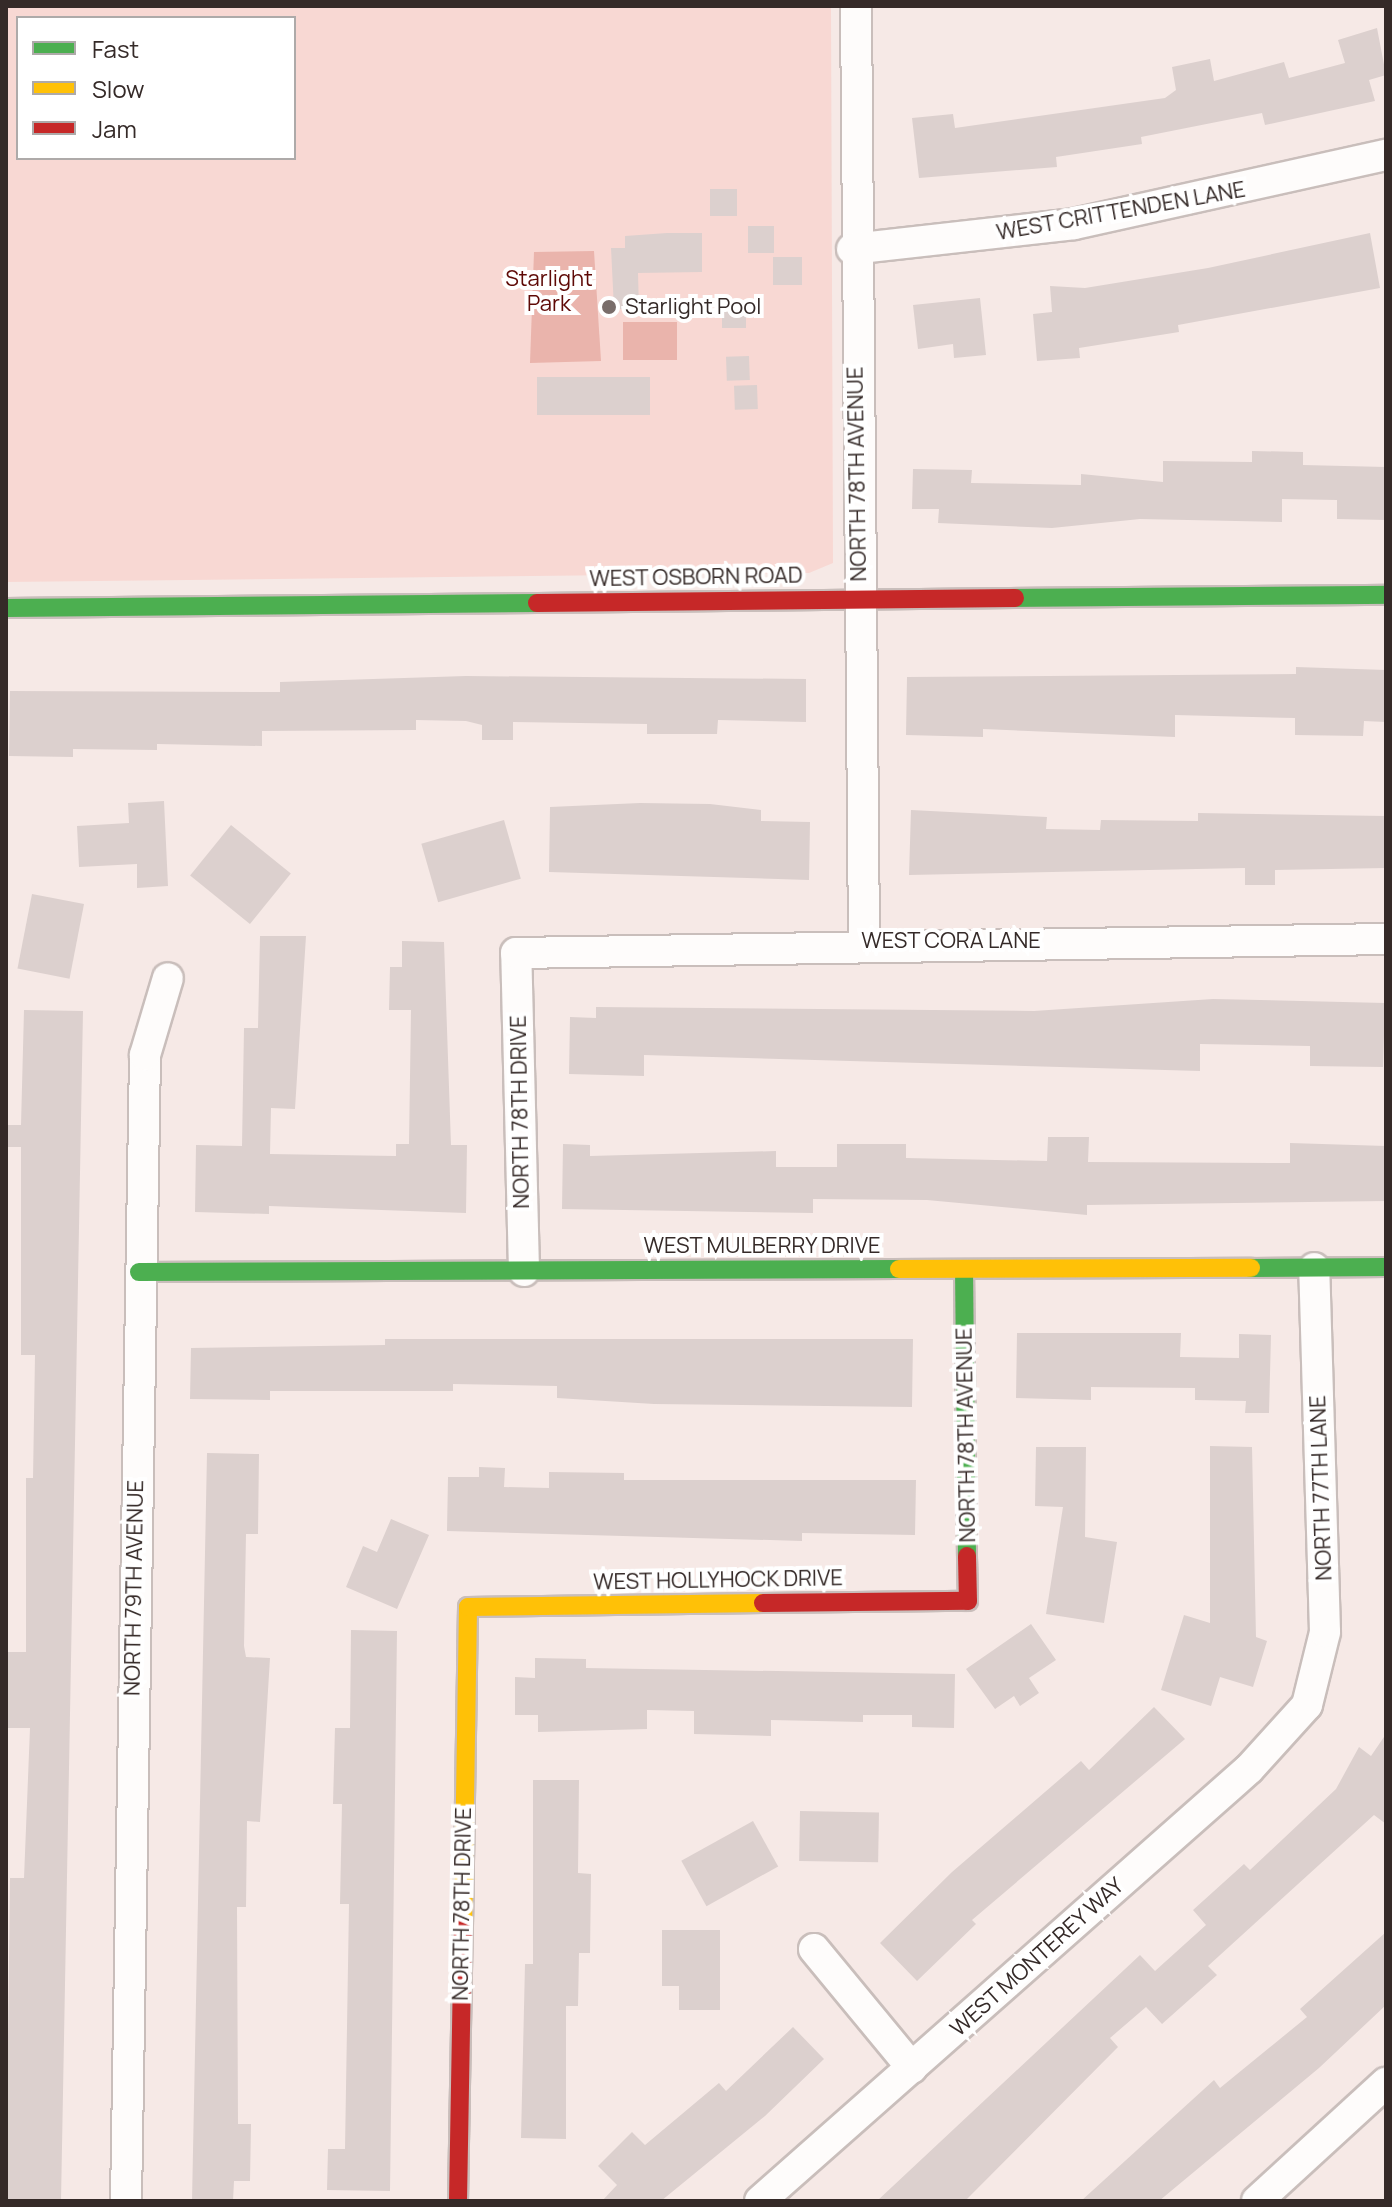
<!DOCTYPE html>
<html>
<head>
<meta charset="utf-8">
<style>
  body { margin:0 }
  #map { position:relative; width:1392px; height:2207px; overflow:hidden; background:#f6e9e6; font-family:Manrope,sans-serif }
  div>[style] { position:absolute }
  .green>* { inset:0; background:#f8d8d3 }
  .water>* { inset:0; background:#eab4ac; transform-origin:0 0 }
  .building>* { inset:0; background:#dcd0ce; transform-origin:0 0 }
  .roads { filter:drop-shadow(2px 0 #c9bebb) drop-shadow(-2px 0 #c9bebb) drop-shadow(0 2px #c9bebb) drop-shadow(0 -2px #c9bebb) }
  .street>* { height:30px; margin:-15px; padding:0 15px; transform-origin:15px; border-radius:15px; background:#fefcfb }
  .fast>* { height:18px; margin:-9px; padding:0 9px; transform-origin:9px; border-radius:9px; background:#4caf50 }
  .slow>* { height:18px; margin:-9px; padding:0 9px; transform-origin:9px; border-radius:9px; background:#ffc107 }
  .jam>* { height:18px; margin:-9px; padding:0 9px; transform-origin:9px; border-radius:9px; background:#c62828 }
  .dots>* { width:22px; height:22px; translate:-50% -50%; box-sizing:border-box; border:4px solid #fff; border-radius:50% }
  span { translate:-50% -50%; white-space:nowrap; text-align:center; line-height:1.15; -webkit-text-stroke:8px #fff; paint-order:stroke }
  .street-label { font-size:22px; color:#352a28 }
  .park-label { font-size:22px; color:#5e0906 }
  .poi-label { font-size:22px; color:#352a28 }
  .left { translate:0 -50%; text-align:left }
  .frame { position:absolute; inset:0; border:8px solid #352a28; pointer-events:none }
  .legend { position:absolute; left:16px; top:16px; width:280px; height:144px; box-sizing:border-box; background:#fff; border:2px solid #aeaaa9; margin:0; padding:10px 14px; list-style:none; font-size:24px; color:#352a28 }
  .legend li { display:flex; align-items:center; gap:16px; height:40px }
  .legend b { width:40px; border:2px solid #aeaaa9 }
</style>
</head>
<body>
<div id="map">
  <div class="green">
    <i style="clip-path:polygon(evenodd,6px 6px,831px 6px,833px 563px,809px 573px,6px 582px,6px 6px,18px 18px,294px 18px,294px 158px,18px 158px,18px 18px)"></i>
  </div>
  <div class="water">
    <i style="clip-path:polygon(594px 251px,601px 361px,530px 363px,534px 252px)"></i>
    <i style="left:677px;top:322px;width:38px;height:54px;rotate:90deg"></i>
  </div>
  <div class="building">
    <i style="clip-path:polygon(1377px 28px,1386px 75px,1369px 80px,1375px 101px,1265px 125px,1262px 113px,1141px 137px,1142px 144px,1056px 157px,1057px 167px,919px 178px,912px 118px,953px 114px,955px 128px,1165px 98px,1176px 90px,1172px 67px,1210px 59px,1214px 81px,1284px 62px,1289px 78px,1345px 63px,1338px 40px)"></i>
    <i style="left:710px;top:189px;width:27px;height:27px"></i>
    <i style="left:748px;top:226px;width:26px;height:27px"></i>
    <i style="clip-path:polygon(667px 233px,702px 233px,702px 272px,638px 273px,639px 309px,614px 309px,611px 248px,625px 248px,625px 236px)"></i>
    <i style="clip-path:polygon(1370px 233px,1380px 288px,1178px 325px,1179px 332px,1079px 348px,1080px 358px,1037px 361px,1033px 314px,1052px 312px,1050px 286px,1085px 288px,1208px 268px)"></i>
    <i style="left:773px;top:257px;width:29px;height:28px"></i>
    <i style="clip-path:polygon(980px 298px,986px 355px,954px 358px,953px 344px,918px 349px,913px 305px)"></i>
    <i style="left:746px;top:304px;width:24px;height:24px;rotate:90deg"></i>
    <i style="left:749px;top:356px;width:24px;height:23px;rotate:88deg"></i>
    <i style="left:650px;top:377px;width:38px;height:113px;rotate:90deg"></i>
    <i style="left:757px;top:385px;width:24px;height:23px;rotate:88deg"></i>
    <i style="clip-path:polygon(1252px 451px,1303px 452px,1303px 465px,1386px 467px,1386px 520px,1337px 519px,1337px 500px,1282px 499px,1282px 522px,1140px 519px,1052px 528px,938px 523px,939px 509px,912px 509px,913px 469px,972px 470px,971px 483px,1081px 485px,1081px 474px,1163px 482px,1163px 461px,1252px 462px)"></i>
    <i style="clip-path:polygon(1296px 667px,1386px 670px,1386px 722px,1364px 721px,1363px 736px,1295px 735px,1295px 718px,1175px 715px,1175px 737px,983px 729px,983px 737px,906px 735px,907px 677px,1296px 674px)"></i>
    <i style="clip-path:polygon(466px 676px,806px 679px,806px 722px,718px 720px,717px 734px,647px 734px,647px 724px,513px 722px,513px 740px,482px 740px,482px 725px,466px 721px,416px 720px,416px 730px,262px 731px,262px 746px,157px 744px,157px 750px,73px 749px,73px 757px,9px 756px,10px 691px,280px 692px,280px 682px)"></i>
    <i style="clip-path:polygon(164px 801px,168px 886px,137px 888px,137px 864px,79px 867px,77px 826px,129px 823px,128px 803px)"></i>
    <i style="clip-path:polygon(640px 803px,710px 804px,761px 810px,761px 821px,810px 822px,809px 880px,549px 872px,550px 807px)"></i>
    <i style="clip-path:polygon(911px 810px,1047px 817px,1046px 829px,1100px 830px,1101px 820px,1198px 821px,1198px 813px,1386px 816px,1386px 868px,1275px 870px,1275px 885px,1245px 885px,1245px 868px,909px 875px)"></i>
    <i style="left:504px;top:820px;width:61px;height:86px;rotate:74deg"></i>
    <i style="left:231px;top:825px;width:77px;height:65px;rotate:39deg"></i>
    <i style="left:32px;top:894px;width:53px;height:76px;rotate:11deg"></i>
    <i style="clip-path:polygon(260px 936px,306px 936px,295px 1109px,271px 1108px,270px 1154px,396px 1156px,396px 1144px,409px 1144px,411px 1010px,389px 1010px,390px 967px,402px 967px,402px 941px,444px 942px,451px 1145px,467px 1145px,466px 1213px,269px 1206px,269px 1214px,195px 1212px,196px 1145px,242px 1146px,244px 1028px,258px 1028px)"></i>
    <i style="clip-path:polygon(1213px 999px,1385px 1003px,1383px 1067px,1310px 1066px,1310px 1046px,1200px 1044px,1200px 1071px,644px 1055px,644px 1076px,569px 1074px,570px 1017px,596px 1018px,596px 1007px,1034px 1011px)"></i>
    <i style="clip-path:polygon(24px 1010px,83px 1011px,61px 2201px,6px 2201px,10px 1878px,24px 1878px,30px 1728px,6px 1728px,6px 1652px,26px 1652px,26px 1478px,33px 1478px,35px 1355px,21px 1355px,21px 1147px,6px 1147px,6px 1125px,21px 1125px)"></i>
    <i style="clip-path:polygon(1048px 1137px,1089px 1137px,1088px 1162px,1290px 1163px,1290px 1143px,1386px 1146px,1386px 1201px,1087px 1205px,1087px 1215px,927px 1200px,813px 1199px,813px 1213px,562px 1209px,563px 1144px,590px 1145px,590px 1156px,776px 1151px,776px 1167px,837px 1167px,837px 1144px,906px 1144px,906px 1158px,1047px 1161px)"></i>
    <i style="clip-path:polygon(1017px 1333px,1181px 1333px,1180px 1357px,1239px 1358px,1239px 1334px,1271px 1335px,1269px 1413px,1245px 1413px,1246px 1401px,1195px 1400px,1195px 1388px,1091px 1387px,1091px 1400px,1016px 1398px)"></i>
    <i style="clip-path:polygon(385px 1339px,913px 1339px,912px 1407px,654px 1404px,557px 1398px,557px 1386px,453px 1384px,453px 1391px,270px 1391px,270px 1400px,190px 1399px,191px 1348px,385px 1345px)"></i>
    <i style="clip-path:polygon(1210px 1446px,1252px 1447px,1256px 1637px,1267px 1641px,1253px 1687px,1220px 1677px,1211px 1706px,1161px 1690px,1184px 1615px,1210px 1623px)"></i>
    <i style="clip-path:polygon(1036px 1447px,1086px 1447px,1085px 1537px,1117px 1542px,1104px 1623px,1046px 1614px,1063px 1507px,1035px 1506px)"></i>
    <i style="clip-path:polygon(207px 1453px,259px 1454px,258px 1534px,246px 1534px,244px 1646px,246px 1657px,270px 1658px,260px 1822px,247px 1821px,246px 1907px,237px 1907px,238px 2124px,251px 2124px,250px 2181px,234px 2181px,233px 2201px,192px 2201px)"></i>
    <i style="clip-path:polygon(479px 1467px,505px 1468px,504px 1487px,549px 1488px,549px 1472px,624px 1473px,624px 1480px,916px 1480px,915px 1535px,802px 1533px,802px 1541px,447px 1531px,448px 1477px,479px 1477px)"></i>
    <i style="clip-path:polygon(391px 1519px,429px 1535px,397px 1609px,346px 1587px,363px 1546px,377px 1552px)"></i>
    <i style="clip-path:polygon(1031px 1624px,1056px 1660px,1029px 1678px,1039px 1693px,1020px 1706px,1014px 1696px,995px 1709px,966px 1669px)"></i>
    <i style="clip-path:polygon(351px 1630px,397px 1631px,390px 2191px,327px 2190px,328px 2149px,345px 2149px,349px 1904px,340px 1904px,342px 1804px,333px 1804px,335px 1728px,350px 1728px)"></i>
    <i style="clip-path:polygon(535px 1658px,586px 1659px,586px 1668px,955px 1674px,954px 1728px,912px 1727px,912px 1715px,863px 1715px,863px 1722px,771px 1720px,771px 1736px,694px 1734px,694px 1711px,647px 1710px,647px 1729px,538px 1732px,538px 1715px,515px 1715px,515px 1677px,535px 1678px)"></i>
    <i style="clip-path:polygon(1154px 1707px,1185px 1739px,972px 1920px,976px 1924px,917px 1981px,880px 1943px,952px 1872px,1081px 1761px,1089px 1770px)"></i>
    <i style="clip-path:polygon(1386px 1734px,1386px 1824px,1374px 1815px,1208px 1966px,1217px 1975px,1162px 2024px,1146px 2007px,1110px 2038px,1118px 2047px,965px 2201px,877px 2201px,1140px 1955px,1155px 1971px,1206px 1925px,1193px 1910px,1244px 1864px,1250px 1870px,1336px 1789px,1359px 1747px,1371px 1756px)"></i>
    <i style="clip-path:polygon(533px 1780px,579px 1780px,578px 1873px,591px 1874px,590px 1953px,579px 1953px,578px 2006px,566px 2006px,566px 2139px,521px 2138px,525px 1964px,533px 1964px)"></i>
    <i style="left:800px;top:1811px;width:79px;height:50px;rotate:1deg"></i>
    <i style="left:753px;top:1821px;width:52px;height:82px;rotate:61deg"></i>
    <i style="clip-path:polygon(662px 1930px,720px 1930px,720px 2010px,679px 2010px,679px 1986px,662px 1986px)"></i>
    <i style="clip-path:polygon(1386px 1932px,1386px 2005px,1319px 2068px,1159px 2201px,1081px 2201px,1214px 2080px,1220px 2088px,1307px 2017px,1300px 2009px)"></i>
    <i style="clip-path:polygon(793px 2027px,824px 2059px,765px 2116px,661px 2201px,602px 2201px,617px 2185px,598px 2166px,632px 2132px,645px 2145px,719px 2083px,726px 2091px)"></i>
  </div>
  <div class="roads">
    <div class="street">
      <i style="left:856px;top:6px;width:936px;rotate:89.51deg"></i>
      <i style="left:852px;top:249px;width:223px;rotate:-6.4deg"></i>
      <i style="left:1074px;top:224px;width:320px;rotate:-12.5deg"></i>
      <i style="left:524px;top:1271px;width:318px;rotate:-91.4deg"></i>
      <i style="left:516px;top:953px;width:870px;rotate:-0.92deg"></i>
      <i style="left:814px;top:1949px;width:154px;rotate:50.5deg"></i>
      <i style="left:126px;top:2201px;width:1146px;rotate:-89.05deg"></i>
      <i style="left:145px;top:1055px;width:80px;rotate:-73.4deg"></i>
      <i style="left:760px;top:2201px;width:652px;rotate:-41.46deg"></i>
      <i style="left:1249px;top:1769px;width:86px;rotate:-47.8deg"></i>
      <i style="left:1307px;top:1705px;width:75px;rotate:-76.1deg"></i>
      <i style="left:1325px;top:1632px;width:364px;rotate:-91.7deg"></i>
      <i style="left:1257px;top:2201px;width:175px;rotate:-42.5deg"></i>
    </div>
    <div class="fast">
      <i style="left:1015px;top:598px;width:371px;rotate:-0.5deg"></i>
      <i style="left:6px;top:608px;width:531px;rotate:-0.54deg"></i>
      <i style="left:1251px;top:1268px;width:135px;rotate:-0.4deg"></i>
      <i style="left:964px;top:1269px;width:287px;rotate:89.4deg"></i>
      <i style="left:139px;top:1272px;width:760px;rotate:-0.23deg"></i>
    </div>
    <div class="slow">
      <i style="left:899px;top:1269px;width:352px;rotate:-0.2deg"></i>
      <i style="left:463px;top:1926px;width:319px;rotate:-89.1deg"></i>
      <i style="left:468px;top:1607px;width:295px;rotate:-0.8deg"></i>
    </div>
    <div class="jam">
      <i style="left:537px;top:603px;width:478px;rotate:-0.6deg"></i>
      <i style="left:763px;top:1603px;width:205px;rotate:-0.6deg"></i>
      <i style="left:968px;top:1601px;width:45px;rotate:-91.3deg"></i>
      <i style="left:458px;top:2201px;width:275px;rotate:-89deg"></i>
    </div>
  </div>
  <div class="dots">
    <i style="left:609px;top:307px;background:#796d6a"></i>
  </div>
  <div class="street-label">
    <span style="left:1121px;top:211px;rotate:-10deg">WEST CRITTENDEN LANE</span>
    <span style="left:857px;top:474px;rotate:-91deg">NORTH 78TH AVENUE</span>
    <span style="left:696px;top:577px;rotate:-1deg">WEST OSBORN ROAD</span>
    <span style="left:951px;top:941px">WEST CORA LANE</span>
    <span style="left:520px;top:1112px;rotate:-91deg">NORTH 78TH DRIVE</span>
    <span style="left:762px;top:1246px">WEST MULBERRY DRIVE</span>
    <span style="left:966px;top:1435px;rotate:-91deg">NORTH 78TH AVENUE</span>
    <span style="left:1321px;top:1488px;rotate:-92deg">NORTH 77TH LANE</span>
    <span style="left:718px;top:1580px;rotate:-1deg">WEST HOLLYHOCK DRIVE</span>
    <span style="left:134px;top:1588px;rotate:-89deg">NORTH 79TH AVENUE</span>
    <span style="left:462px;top:1904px;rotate:-89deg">NORTH 78TH DRIVE</span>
    <span style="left:1037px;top:1957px;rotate:-42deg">WEST MONTEREY WAY</span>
  </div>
  <div class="park-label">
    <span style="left:549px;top:291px">Starlight<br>Park</span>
  </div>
  <div class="poi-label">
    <span class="left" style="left:625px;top:307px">Starlight Pool</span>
  </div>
  <div class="frame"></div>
  <ul class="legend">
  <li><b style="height:10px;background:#4caf50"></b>Fast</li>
  <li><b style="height:10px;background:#ffc107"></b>Slow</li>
  <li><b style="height:10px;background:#c62828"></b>Jam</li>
  </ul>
</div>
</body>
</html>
